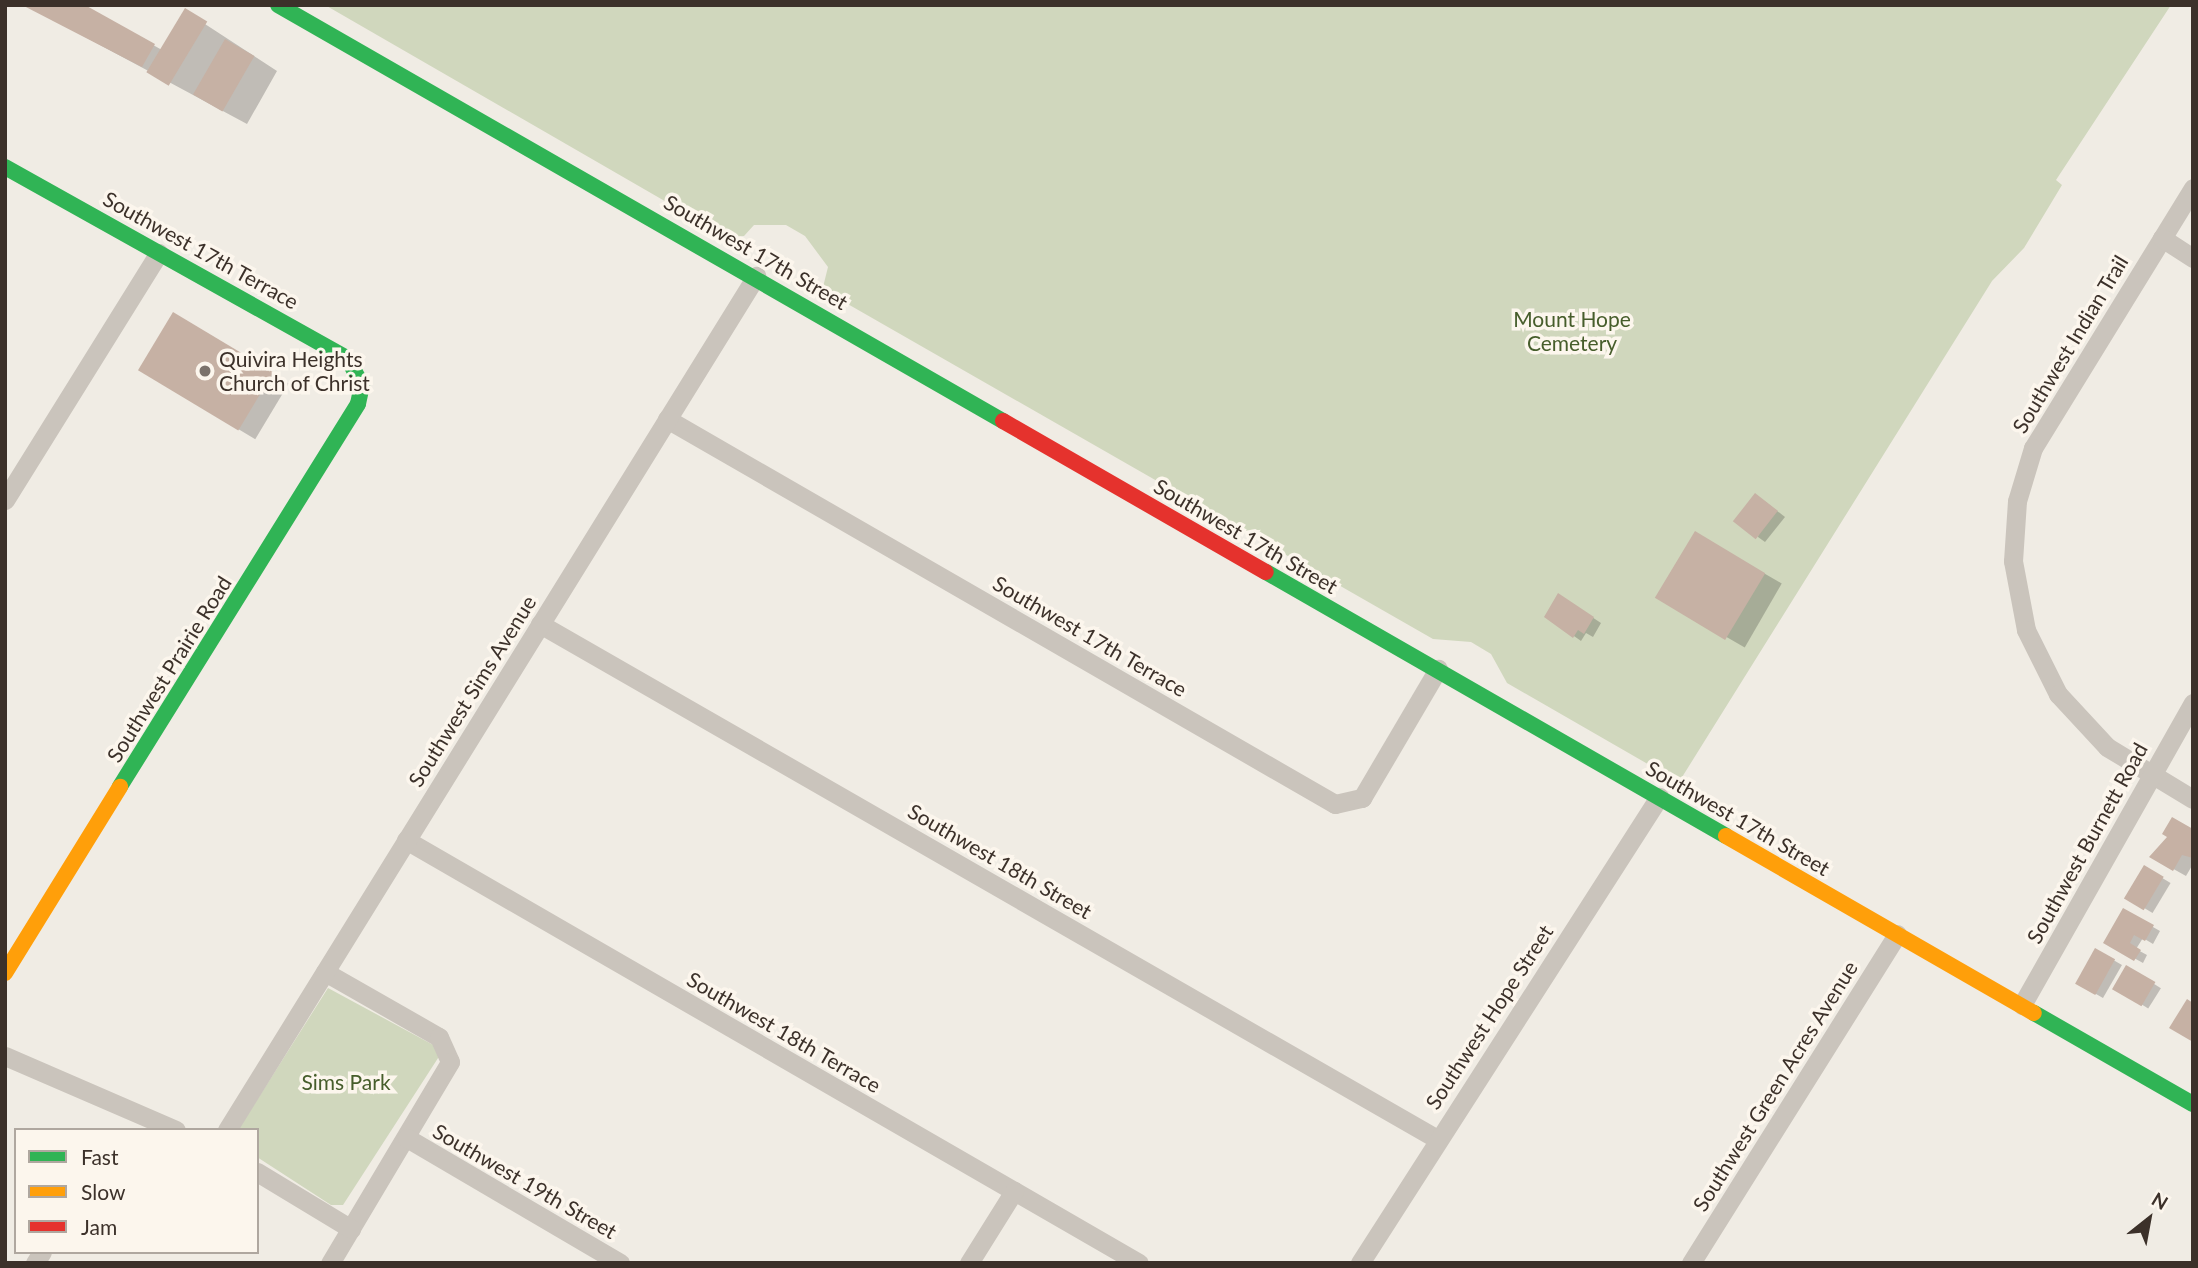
<!DOCTYPE html>
<html>
<head>
<meta charset="utf-8">
<style>
  body { margin:0 }
  #map { position:relative; width:2198px; height:1268px; overflow:hidden; background:#f0ece4; font-family:Lato,sans-serif }
  div>[style] { position:absolute }
  .green>* { inset:0; background:#d0d7bd }
  .shadow>* { inset:0; background:#0003; transform-origin:0 0 }
  .building>* { inset:0; background:#c6b1a4; transform-origin:0 0 }
  .street>* { height:19px; margin:-9.5px; padding:0 9.5px; transform-origin:9.5px; border-radius:9.5px; background:#cac4bc }
  .fast>* { height:16px; margin:-8px; padding:0 8px; transform-origin:8px; border-radius:8px; background:#30b455 }
  .slow>* { height:16px; margin:-8px; padding:0 8px; transform-origin:8px; border-radius:8px; background:#ff9f0a }
  .jam>* { height:16px; margin:-8px; padding:0 8px; transform-origin:8px; border-radius:8px; background:#e5322d }
  .dots>* { width:19px; height:19px; translate:-50% -50%; box-sizing:border-box; border:4px solid #fcf6ed; border-radius:50% }
  span { translate:-50% -50%; white-space:nowrap; text-align:center; line-height:1.15; -webkit-text-stroke:7px #fcf6ed; paint-order:stroke }
  .street-label { font-size:21px; color:#3c312a }
  .park-label { font-size:21px; color:#465d2b }
  .poi-label { font-size:21px; color:#3c312a }
  .left { translate:0 -50%; text-align:left }
  .frame { position:absolute; inset:0; border:7px solid #3c312a; pointer-events:none }
  .legend { position:absolute; left:14px; top:1128px; width:245px; height:126px; box-sizing:border-box; background:#fcf6ed; border:2px solid #afa79f; margin:0; padding:9px 12px; list-style:none; font-size:21px; color:#3c312a }
  .legend li { display:flex; align-items:center; gap:14px; height:35px }
  .legend b { width:35px; border:2px solid #afa79f }
  .north { position:absolute; left:2114px; top:1184px; width:70px; height:70px; -webkit-text-stroke:5px #fcf6ed; paint-order:stroke; rotate:31deg; font-size:19px; font-weight:700; line-height:28px; text-align:center; color:#3c312a }
  .north::after { content:''; display:block; margin:auto; width:24px; height:32px; background:#3c312a; clip-path:polygon(50% 0,100% 100%,50% 72%,0 100%) }
</style>
</head>
<body>
<div id="map">
  <div class="green">
    <i style="clip-path:polygon(325px 5px,2171px 5px,2056px 180px,2062px 185px,2024px 248px,1992px 281px,1679px 782px,1507px 683px,1491px 654px,1471px 642px,1433px 639px,832px 295px,823px 287px,828px 267px,805px 236px,786px 225px,754px 225px,744px 236px,727px 237px)"></i>
    <i style="clip-path:polygon(328px 988px,437px 1047px,440px 1055px,343px 1205px,331px 1205px,257px 1157px,257px 1130px,238px 1130px)"></i>
  </div>
  <div class="shadow">
    <i style="clip-path:polygon(82px 5px,162px 50px,185px 11px,277px 71px,247px 124px,35px 10px)"></i>
    <i style="left:173px;top:314px;width:135px;height:65px;rotate:31deg"></i>
    <i style="clip-path:polygon(1763px 500px,1785px 517px,1765px 542px,1758px 537px)"></i>
    <i style="left:1696px;top:534px;width:99px;height:74px;rotate:30deg"></i>
    <i style="clip-path:polygon(1566px 600px,1601px 623px,1593px 637px,1586px 633px,1581px 641px,1546px 616px)"></i>
    <i style="clip-path:polygon(2193px 831px,2193px 864px,2186px 876px,2152px 857px)"></i>
    <i style="left:2144px;top:867px;width:31px;height:35px;rotate:31deg"></i>
    <i style="clip-path:polygon(2123px 910px,2160px 931px,2153px 944px,2143px 938px,2136px 949px,2147px 955px,2143px 963px,2105px 942px)"></i>
    <i style="left:2096px;top:950px;width:30px;height:38px;rotate:30deg"></i>
    <i style="left:2127px;top:967px;width:40px;height:24px;rotate:32deg"></i>
  </div>
  <div class="building">
    <i style="clip-path:polygon(22px 5px,85px 5px,155px 44px,142px 67px)"></i>
    <i style="left:185px;top:8px;width:26px;height:75px;rotate:31deg"></i>
    <i style="left:225px;top:39px;width:34px;height:64px;rotate:30deg"></i>
    <i style="left:173px;top:312px;width:117px;height:68px;rotate:31deg"></i>
    <i style="left:1755px;top:493px;width:29px;height:36px;rotate:38deg"></i>
    <i style="left:1695px;top:531px;width:82px;height:78px;rotate:31deg"></i>
    <i style="clip-path:polygon(1558px 593px,1594px 617px,1584px 634px,1578px 630px,1573px 638px,1544px 617px)"></i>
    <i style="clip-path:polygon(2172px 817px,2193px 829px,2193px 858px,2182px 855px,2173px 871px,2149px 857px,2167px 837px,2162px 834px)"></i>
    <i style="left:2144px;top:865px;width:23px;height:39px;rotate:31deg"></i>
    <i style="clip-path:polygon(2123px 908px,2154px 925px,2145px 941px,2134px 935px,2130px 943px,2141px 950px,2134px 961px,2103px 943px)"></i>
    <i style="left:2095px;top:948px;width:23px;height:41px;rotate:29deg"></i>
    <i style="left:2126px;top:965px;width:34px;height:28px;rotate:30deg"></i>
    <i style="clip-path:polygon(2187px 999px,2193px 1003px,2193px 1042px,2169px 1028px)"></i>
  </div>
  <div class="street">
    <i style="left:2193px;top:188px;width:305px;rotate:121.6deg"></i>
    <i style="left:2033px;top:448px;width:55px;rotate:106.8deg"></i>
    <i style="left:2017px;top:501px;width:60px;rotate:93.8deg"></i>
    <i style="left:2013px;top:561px;width:70px;rotate:79.3deg"></i>
    <i style="left:2026px;top:630px;width:72px;rotate:63.4deg"></i>
    <i style="left:2058px;top:694px;width:72px;rotate:47.2deg"></i>
    <i style="left:2107px;top:747px;width:100px;rotate:31.2deg"></i>
    <i style="left:2162px;top:238px;width:37px;rotate:33deg"></i>
    <i style="left:667px;top:419px;width:771px;rotate:29.96deg"></i>
    <i style="left:1335px;top:804px;width:28px;rotate:-13deg"></i>
    <i style="left:1362px;top:798px;width:150px;rotate:-59.5deg"></i>
    <i style="left:5px;top:500px;width:291px;rotate:-58.1deg"></i>
    <i style="left:540px;top:624px;width:1034px;rotate:29.86deg"></i>
    <i style="left:406px;top:840px;width:846px;rotate:29.99deg"></i>
    <i style="left:325px;top:972px;width:131px;rotate:29.7deg"></i>
    <i style="left:439px;top:1037px;width:27px;rotate:66deg"></i>
    <i style="left:450px;top:1062px;width:234px;rotate:120.8deg"></i>
    <i style="left:2022px;top:1005px;width:347px;rotate:-60.5deg"></i>
    <i style="left:5px;top:1056px;width:186px;rotate:23.4deg"></i>
    <i style="left:227px;top:1130px;width:1005px;rotate:-58.22deg"></i>
    <i style="left:407px;top:1138px;width:247px;rotate:30.4deg"></i>
    <i style="left:257px;top:1172px;width:110px;rotate:31.2deg"></i>
    <i style="left:35px;top:1263px;width:13px;rotate:-58deg"></i>
    <i style="left:969px;top:1263px;width:85px;rotate:-58deg"></i>
    <i style="left:1360px;top:1263px;width:554px;rotate:-57.31deg"></i>
    <i style="left:1691px;top:1263px;width:388px;rotate:-57.9deg"></i>
  </div>
  <div class="fast">
    <i style="left:278px;top:5px;width:836px;rotate:29.85deg"></i>
    <i style="left:5px;top:167px;width:393px;rotate:29.2deg"></i>
    <i style="left:348px;top:359px;width:30px;rotate:62deg"></i>
    <i style="left:362px;top:385px;width:19px;rotate:102deg"></i>
    <i style="left:358px;top:404px;width:451px;rotate:121.9deg"></i>
    <i style="left:1266px;top:572px;width:530px;rotate:29.85deg"></i>
    <i style="left:2034px;top:1013px;width:183px;rotate:29.8deg"></i>
  </div>
  <div class="slow">
    <i style="left:1726px;top:836px;width:355px;rotate:29.9deg"></i>
    <i style="left:5px;top:973px;width:219px;rotate:-58.3deg"></i>
  </div>
  <div class="jam">
    <i style="left:1003px;top:421px;width:303px;rotate:29.9deg"></i>
  </div>
  <div class="dots">
    <i style="left:205px;top:371px;background:#7b726b"></i>
  </div>
  <div class="street-label">
    <span style="left:201px;top:250px;rotate:29deg">Southwest 17th Terrace</span>
    <span style="left:756px;top:252px;rotate:30deg">Southwest 17th Street</span>
    <span style="left:2070px;top:344px;rotate:-59deg">Southwest Indian Trail</span>
    <span style="left:1246px;top:536px;rotate:30deg">Southwest 17th Street</span>
    <span style="left:1090px;top:636px;rotate:30deg">Southwest 17th Terrace</span>
    <span style="left:169px;top:669px;rotate:-58deg">Southwest Prairie Road</span>
    <span style="left:472px;top:691px;rotate:-58deg">Southwest Sims Avenue</span>
    <span style="left:1738px;top:818px;rotate:30deg">Southwest 17th Street</span>
    <span style="left:2087px;top:843px;rotate:-61deg">Southwest Burnett Road</span>
    <span style="left:1000px;top:861px;rotate:30deg">Southwest 18th Street</span>
    <span style="left:1489px;top:1017px;rotate:-57deg">Southwest Hope Street</span>
    <span style="left:784px;top:1032px;rotate:30deg">Southwest 18th Terrace</span>
    <span style="left:1775px;top:1086px;rotate:-58deg">Southwest Green Acres Avenue</span>
    <span style="left:525px;top:1181px;rotate:30deg">Southwest 19th Street</span>
  </div>
  <div class="park-label">
    <span style="left:1572px;top:331px">Mount Hope<br>Cemetery</span>
    <span style="left:346px;top:1082px">Sims Park</span>
  </div>
  <div class="poi-label">
    <span class="left" style="left:219px;top:371px">Quivira Heights<br>Church of Christ</span>
  </div>
  <div class="frame"></div>
  <ul class="legend">
  <li><b style="height:9px;background:#30b455"></b>Fast</li>
  <li><b style="height:9px;background:#ff9f0a"></b>Slow</li>
  <li><b style="height:9px;background:#e5322d"></b>Jam</li>
  </ul>
  <div class="north">N</div>
</div>
</body>
</html>
